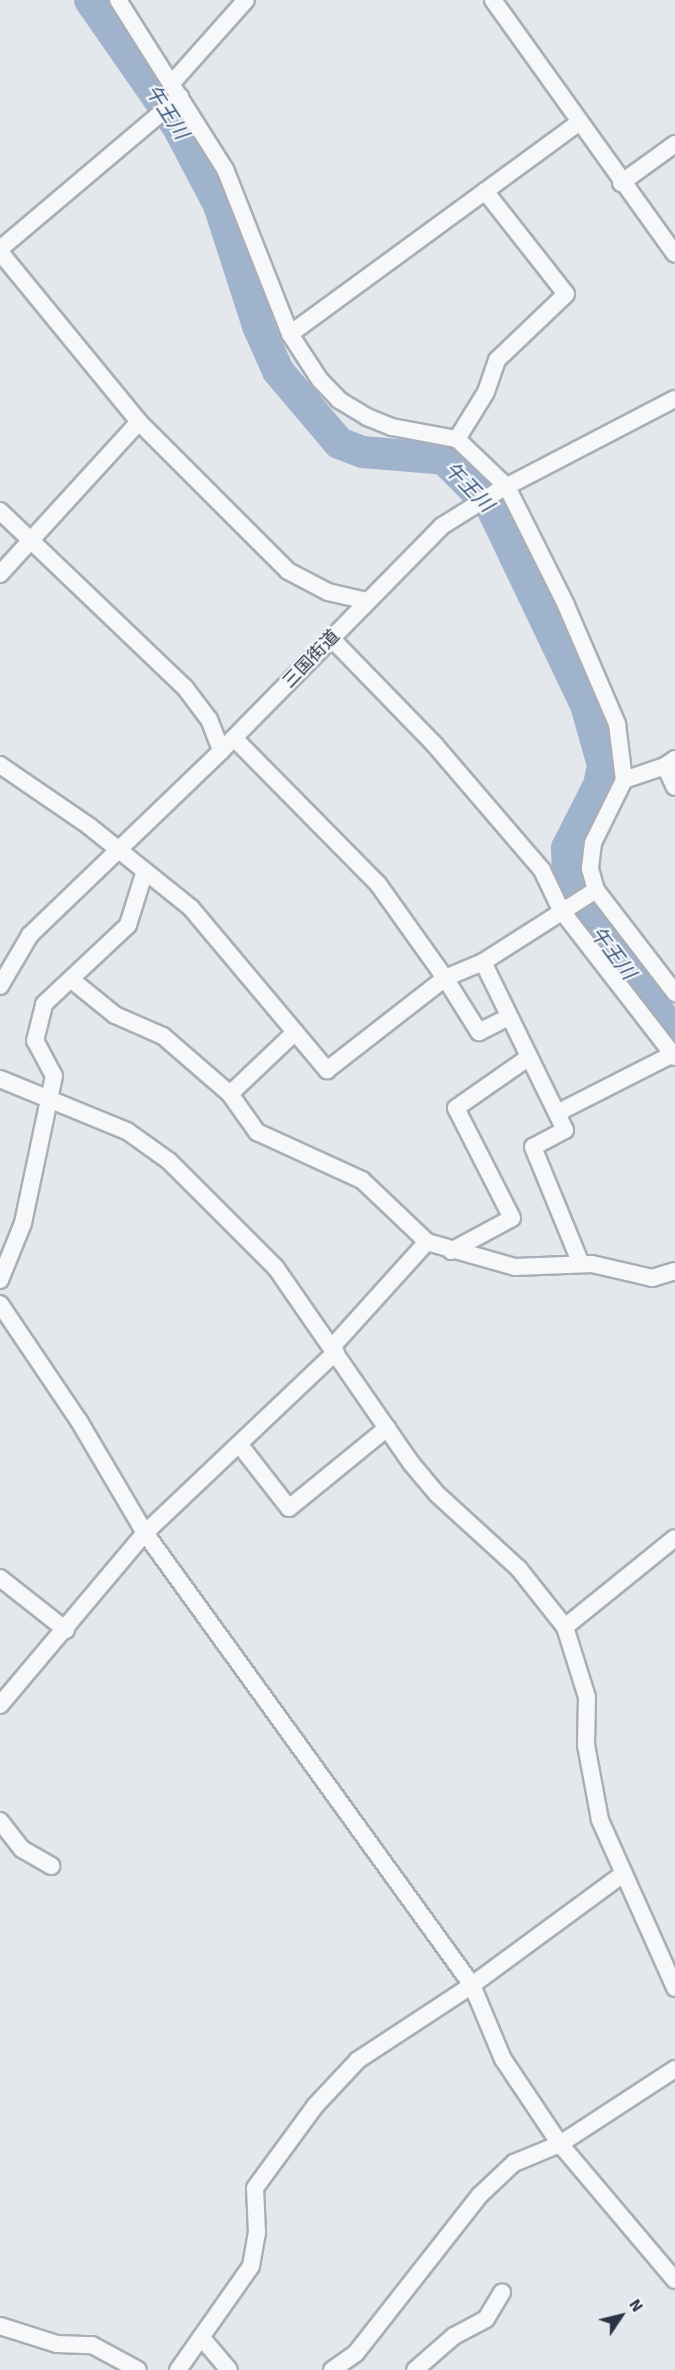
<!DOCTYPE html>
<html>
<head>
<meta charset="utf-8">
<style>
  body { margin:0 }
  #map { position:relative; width:675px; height:2370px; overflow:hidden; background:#e4e7ec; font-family:Signika,"Noto Sans JP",sans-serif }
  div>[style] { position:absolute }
  .river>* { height:32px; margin:-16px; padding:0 16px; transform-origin:16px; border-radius:16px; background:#9fb4cc }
  .roads { filter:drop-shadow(2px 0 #a9aeb7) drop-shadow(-2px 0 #a9aeb7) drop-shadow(0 2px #a9aeb7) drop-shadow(0 -2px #a9aeb7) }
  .minor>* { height:16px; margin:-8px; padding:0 8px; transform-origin:8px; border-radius:8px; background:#f7f8fa }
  span { translate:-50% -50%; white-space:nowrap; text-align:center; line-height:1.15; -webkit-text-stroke:4.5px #f4f6f9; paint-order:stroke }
  .street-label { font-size:18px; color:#2b3445 }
  .water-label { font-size:20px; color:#34527a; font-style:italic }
  .north { position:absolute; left:591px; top:2286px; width:60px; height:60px; -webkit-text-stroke:4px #f4f6f9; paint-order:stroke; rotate:55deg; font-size:16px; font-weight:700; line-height:24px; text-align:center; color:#2b3445 }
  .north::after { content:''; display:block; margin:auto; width:21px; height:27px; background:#2b3445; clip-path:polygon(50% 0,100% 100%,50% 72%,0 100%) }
</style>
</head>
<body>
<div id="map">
  <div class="river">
    <i style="left:90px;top:0;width:152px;rotate:55.2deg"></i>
    <i style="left:177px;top:125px;width:90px;rotate:62.3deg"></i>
    <i style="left:219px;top:205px;width:127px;rotate:72.1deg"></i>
    <i style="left:258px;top:326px;width:49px;rotate:66deg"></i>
    <i style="left:278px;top:371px;width:94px;rotate:49.7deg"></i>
    <i style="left:339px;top:443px;width:26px;rotate:21deg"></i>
    <i style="left:363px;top:452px;width:81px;rotate:4.9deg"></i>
    <i style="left:444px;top:459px;width:66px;rotate:45deg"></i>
    <i style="left:491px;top:506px;width:221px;rotate:64.5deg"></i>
    <i style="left:586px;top:705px;width:62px;rotate:74.2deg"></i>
    <i style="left:603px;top:765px;width:20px;rotate:101deg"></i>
    <i style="left:599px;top:785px;width:71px;rotate:116.9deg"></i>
    <i style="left:567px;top:848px;width:34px;rotate:88deg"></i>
    <i style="left:568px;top:882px;width:50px;rotate:61.4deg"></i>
    <i style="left:592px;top:926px;width:135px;rotate:52.2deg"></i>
  </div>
  <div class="roads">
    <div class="minor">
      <i style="left:118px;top:0;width:200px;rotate:57.7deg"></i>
      <i style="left:225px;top:169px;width:177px;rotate:68.5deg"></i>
      <i style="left:290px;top:334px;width:55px;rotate:56.9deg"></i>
      <i style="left:320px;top:380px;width:28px;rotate:46deg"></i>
      <i style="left:339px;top:400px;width:33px;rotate:31deg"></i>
      <i style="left:367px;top:417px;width:27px;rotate:22deg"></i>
      <i style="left:392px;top:427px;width:66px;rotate:10.5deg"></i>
      <i style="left:457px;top:439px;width:69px;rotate:43.8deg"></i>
      <i style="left:507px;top:487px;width:130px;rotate:63.4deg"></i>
      <i style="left:565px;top:603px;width:132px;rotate:66.7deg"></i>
      <i style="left:617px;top:724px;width:56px;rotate:82.9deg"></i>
      <i style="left:624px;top:780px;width:70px;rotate:116.2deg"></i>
      <i style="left:593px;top:843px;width:26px;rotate:97deg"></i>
      <i style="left:590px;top:869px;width:22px;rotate:74deg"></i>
      <i style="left:596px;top:890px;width:130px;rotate:52.5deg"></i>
      <i style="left:493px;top:0;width:312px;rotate:54.4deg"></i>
      <i style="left:172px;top:83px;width:111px;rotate:-48.3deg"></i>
      <i style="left:621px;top:183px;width:67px;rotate:-35.8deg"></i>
      <i style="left:0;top:249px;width:236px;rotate:-40.2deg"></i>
      <i style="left:0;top:252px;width:220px;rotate:50.7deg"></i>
      <i style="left:139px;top:422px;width:211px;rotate:45deg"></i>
      <i style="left:288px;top:571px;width:45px;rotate:27.7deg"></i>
      <i style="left:328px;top:592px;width:40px;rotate:13deg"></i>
      <i style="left:290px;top:334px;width:357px;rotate:-36.2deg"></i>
      <i style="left:457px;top:439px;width:55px;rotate:-58.3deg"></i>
      <i style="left:486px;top:392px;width:34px;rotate:-71deg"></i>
      <i style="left:497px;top:360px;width:95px;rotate:-43.7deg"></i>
      <i style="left:566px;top:294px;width:131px;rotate:-128.2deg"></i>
      <i style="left:0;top:511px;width:257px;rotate:43.7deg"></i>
      <i style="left:186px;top:689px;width:38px;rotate:53deg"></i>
      <i style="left:209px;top:719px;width:34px;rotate:69deg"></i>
      <i style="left:0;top:574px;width:206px;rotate:-47.6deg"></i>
      <i style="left:331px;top:638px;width:148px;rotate:45.8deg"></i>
      <i style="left:434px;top:744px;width:166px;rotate:49.4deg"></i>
      <i style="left:542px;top:870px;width:44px;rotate:64.6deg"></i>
      <i style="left:561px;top:910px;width:186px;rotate:52.2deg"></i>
      <i style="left:234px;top:738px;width:205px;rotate:45.4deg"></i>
      <i style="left:378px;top:884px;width:115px;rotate:54.5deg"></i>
      <i style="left:445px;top:978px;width:41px;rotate:-22.8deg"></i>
      <i style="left:483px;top:962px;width:134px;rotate:-32.5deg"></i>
      <i style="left:675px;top:759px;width:12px;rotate:145deg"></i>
      <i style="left:665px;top:766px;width:23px;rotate:65deg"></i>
      <i style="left:0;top:765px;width:108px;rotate:34.4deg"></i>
      <i style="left:89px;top:826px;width:131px;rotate:38.8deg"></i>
      <i style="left:191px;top:908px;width:212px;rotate:50deg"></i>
      <i style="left:327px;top:1070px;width:150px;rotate:-37.9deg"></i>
      <i style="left:445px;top:978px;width:64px;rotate:57.8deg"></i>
      <i style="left:479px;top:1032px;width:33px;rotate:-27deg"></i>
      <i style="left:624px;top:780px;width:43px;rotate:-18.9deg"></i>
      <i style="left:483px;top:962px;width:187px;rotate:64deg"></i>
      <i style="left:565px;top:1130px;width:36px;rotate:152deg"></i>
      <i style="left:533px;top:1147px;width:126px;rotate:67.7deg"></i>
      <i style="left:73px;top:981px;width:54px;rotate:39deg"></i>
      <i style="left:115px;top:1015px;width:52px;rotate:23.6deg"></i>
      <i style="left:163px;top:1036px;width:89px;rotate:40.9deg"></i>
      <i style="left:230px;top:1094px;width:47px;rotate:54.6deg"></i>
      <i style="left:257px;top:1132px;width:115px;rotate:24.6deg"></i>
      <i style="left:362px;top:1180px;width:90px;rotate:43.6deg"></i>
      <i style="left:0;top:986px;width:59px;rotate:-59.5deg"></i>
      <i style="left:30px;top:935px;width:265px;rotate:-43.9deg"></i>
      <i style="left:221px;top:751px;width:315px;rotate:-45.5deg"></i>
      <i style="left:442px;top:526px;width:66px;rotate:-32deg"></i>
      <i style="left:498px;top:491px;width:199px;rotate:-27.5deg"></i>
      <i style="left:0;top:1079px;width:137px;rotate:22.3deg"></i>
      <i style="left:127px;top:1131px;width:52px;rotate:35.5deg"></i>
      <i style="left:169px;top:1161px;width:151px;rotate:45deg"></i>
      <i style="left:276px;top:1268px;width:237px;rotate:55.3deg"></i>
      <i style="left:411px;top:1463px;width:40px;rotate:50deg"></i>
      <i style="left:437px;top:1494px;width:111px;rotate:42.4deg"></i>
      <i style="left:519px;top:1569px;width:74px;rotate:51.6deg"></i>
      <i style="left:565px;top:1627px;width:73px;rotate:72.6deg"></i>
      <i style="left:587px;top:1697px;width:48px;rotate:91.2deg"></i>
      <i style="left:586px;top:1745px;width:76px;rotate:79.4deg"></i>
      <i style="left:600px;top:1820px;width:184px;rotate:65.9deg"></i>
      <i style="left:230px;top:1094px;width:90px;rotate:-43.6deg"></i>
      <i style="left:559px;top:1112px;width:128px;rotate:-27deg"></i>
      <i style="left:451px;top:1251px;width:69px;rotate:-28.4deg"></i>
      <i style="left:512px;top:1218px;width:123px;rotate:-117deg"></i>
      <i style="left:456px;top:1108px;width:89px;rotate:-34.9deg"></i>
      <i style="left:0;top:1280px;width:61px;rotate:-68deg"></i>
      <i style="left:23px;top:1223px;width:150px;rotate:-78.1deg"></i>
      <i style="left:54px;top:1076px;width:40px;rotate:-118deg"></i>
      <i style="left:35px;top:1041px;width:38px;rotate:-76deg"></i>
      <i style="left:44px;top:1004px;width:115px;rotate:-43.2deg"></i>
      <i style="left:128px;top:925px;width:53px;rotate:-72.6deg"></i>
      <i style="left:0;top:1304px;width:141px;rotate:56deg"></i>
      <i style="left:79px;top:1421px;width:130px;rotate:59.5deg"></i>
      <i style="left:145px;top:1533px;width:558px;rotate:54.12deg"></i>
      <i style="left:472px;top:1985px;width:80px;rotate:67.3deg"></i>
      <i style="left:503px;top:2059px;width:102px;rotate:56.2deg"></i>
      <i style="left:560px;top:2144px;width:178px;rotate:49.8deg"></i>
      <i style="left:332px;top:1347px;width:142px;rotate:-47.9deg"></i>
      <i style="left:427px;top:1242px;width:91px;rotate:15.9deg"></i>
      <i style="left:515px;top:1267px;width:77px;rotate:-2.2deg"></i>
      <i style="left:592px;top:1264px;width:62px;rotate:13.1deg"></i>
      <i style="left:652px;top:1278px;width:24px;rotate:-17deg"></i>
      <i style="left:239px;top:1444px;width:81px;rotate:52deg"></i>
      <i style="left:289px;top:1508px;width:127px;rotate:-39.2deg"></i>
      <i style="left:0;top:1578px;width:84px;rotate:38.2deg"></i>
      <i style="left:565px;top:1627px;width:141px;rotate:-39deg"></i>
      <i style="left:0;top:1705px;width:225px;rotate:-49.9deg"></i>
      <i style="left:145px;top:1533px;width:263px;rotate:-43.5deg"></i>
      <i style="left:0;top:1821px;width:36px;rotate:52deg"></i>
      <i style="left:22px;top:1849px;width:34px;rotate:30deg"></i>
      <i style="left:0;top:2326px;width:60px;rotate:17.5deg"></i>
      <i style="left:57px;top:2344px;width:35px;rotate:2deg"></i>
      <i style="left:92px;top:2345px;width:52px;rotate:28.5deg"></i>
      <i style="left:201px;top:2337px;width:43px;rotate:49.7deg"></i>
      <i style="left:178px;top:2370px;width:127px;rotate:-54.9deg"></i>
      <i style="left:251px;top:2266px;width:34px;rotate:-80deg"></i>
      <i style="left:257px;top:2233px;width:45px;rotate:-92.5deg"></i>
      <i style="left:255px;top:2188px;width:102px;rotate:-53.8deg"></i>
      <i style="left:315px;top:2106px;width:63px;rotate:-46.9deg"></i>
      <i style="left:358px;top:2060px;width:136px;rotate:-33.3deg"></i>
      <i style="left:472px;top:1985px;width:187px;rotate:-36.3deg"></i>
      <i style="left:332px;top:2370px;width:29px;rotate:-35deg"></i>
      <i style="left:356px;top:2353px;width:201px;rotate:-51.9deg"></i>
      <i style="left:480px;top:2195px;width:47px;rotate:-43.3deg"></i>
      <i style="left:514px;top:2163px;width:50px;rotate:-22.4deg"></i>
      <i style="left:560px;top:2144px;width:137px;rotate:-33.1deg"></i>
      <i style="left:415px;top:2370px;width:52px;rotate:-41.1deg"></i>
      <i style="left:454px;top:2336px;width:36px;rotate:-28deg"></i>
      <i style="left:486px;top:2319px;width:31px;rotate:-59deg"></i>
    </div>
  </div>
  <div class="street-label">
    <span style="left:311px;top:659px;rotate:-46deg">三国街道</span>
  </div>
  <div class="water-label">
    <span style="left:167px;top:112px;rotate:57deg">午王川</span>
    <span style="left:469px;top:487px;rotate:46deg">午王川</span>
    <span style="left:613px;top:953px;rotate:53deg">午王川</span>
  </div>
  <div class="north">N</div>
</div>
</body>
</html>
